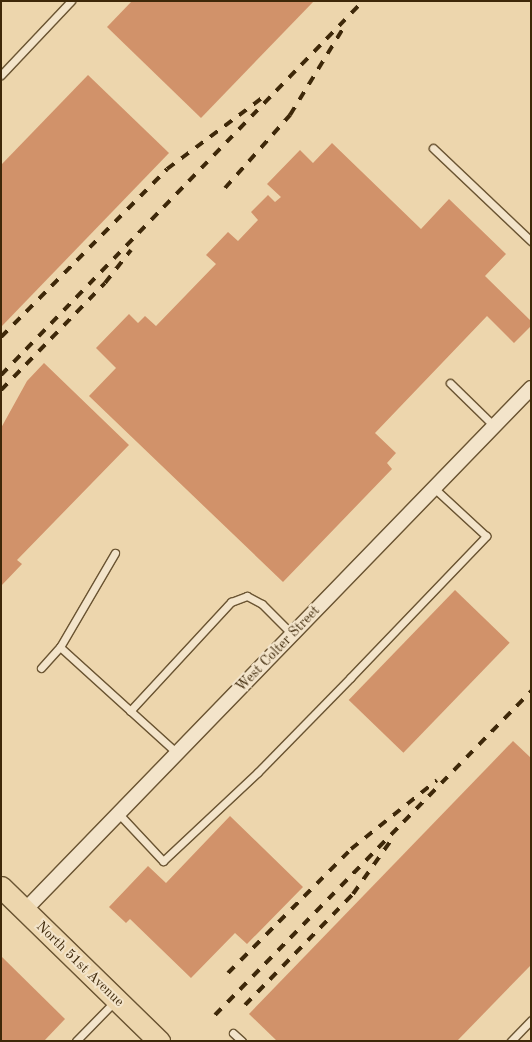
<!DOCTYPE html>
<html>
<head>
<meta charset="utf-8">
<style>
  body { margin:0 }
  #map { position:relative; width:532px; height:1042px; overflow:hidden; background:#edd6ad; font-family:"Old Standard TT",serif }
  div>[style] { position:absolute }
  .building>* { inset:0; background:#d1926a; transform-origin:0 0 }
  .roads { filter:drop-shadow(1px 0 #6a5432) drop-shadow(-1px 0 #6a5432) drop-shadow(0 1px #6a5432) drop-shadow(0 -1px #6a5432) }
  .service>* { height:7px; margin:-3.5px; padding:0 3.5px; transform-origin:3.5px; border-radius:3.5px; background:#f3e4ca }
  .minor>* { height:14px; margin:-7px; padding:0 7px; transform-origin:7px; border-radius:7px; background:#f3e4ca }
  .primary>* { height:21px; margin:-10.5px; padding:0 10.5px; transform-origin:10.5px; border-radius:10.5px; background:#edd6ad }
  .rail>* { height:4px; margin-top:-2px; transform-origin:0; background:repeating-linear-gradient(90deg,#3e2809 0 9px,transparent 0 18px) }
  span { translate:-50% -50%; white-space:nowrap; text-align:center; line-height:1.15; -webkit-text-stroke:4px #f3e4ca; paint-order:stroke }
  .street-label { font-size:14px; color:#3e2809 }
  .frame { position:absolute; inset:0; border:2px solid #3e2809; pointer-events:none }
</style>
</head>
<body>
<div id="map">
  <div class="building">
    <i style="clip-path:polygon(132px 1px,314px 1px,201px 118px,107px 27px)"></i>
    <i style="clip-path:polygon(88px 75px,169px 153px,1px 327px,1px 165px)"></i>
    <i style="clip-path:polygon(332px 143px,421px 229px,449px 199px,506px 254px,485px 276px,531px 321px,531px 326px,514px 343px,487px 316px,375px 433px,396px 453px,387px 463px,392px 469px,283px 582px,89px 396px,116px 368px,96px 348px,129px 314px,138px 323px,145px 316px,156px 326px,216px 264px,206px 255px,228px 232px,238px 241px,258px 220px,251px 212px,268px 195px,275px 202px,281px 197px,267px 184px,300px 150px,313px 163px)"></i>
    <i style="clip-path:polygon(44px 363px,129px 445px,17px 560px,22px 564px,1px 586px,1px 428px,27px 381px)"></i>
    <i style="left:455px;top:590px;width:76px;height:153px;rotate:44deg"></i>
    <i style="clip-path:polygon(513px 741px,531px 758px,531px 965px,457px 1041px,277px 1041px,249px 1014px)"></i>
    <i style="clip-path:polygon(230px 816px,303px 887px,247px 944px,235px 933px,191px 978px,130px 919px,126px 923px,109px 907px,148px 866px,166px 883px)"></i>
    <i style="clip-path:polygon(1px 956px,65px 1019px,44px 1041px,1px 1041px)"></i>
  </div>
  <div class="roads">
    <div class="service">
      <i style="left:1px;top:75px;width:102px;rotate:-46.6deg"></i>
      <i style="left:433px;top:148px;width:135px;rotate:43.5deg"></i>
      <i style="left:450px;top:383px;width:62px;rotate:44.3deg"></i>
      <i style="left:60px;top:647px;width:109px;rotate:-59.7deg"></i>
      <i style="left:41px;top:668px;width:28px;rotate:-48deg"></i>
      <i style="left:60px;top:647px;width:158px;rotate:42.2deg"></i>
      <i style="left:130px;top:711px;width:149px;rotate:-47.2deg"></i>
      <i style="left:231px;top:602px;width:17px;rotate:-21deg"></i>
      <i style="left:247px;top:596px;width:17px;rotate:28deg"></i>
      <i style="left:262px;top:604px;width:42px;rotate:45deg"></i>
      <i style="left:118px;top:813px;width:66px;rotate:46.8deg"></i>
      <i style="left:163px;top:861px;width:130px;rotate:-43.1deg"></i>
      <i style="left:258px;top:772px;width:132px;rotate:-45.6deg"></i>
      <i style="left:350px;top:678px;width:197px;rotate:-46.2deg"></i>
      <i style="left:486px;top:536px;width:71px;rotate:-137.3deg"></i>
      <i style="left:233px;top:1033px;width:12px;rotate:42deg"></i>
      <i style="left:76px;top:1041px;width:54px;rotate:-45.7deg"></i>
      <i style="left:511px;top:1041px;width:29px;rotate:-46deg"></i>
    </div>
    <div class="minor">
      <i style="left:25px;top:910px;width:727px;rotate:-45.89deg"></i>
    </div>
    <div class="primary">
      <i style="left:1px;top:887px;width:221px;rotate:44.3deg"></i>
    </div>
  </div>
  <div class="rail">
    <i style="left:225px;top:188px;width:98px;rotate:-48.3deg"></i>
    <i style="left:290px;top:115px;width:100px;rotate:-58.5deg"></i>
    <i style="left:1px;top:337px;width:236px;rotate:-45.3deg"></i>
    <i style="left:167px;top:169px;width:124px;rotate:-36.8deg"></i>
    <i style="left:1px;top:375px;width:520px;rotate:-45.93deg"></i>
    <i style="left:1px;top:390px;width:149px;rotate:-45.8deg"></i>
    <i style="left:105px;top:283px;width:42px;rotate:-51.8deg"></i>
    <i style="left:228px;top:973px;width:175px;rotate:-45.2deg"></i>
    <i style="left:351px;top:849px;width:110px;rotate:-38.7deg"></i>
    <i style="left:245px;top:1005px;width:155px;rotate:-45.8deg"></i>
    <i style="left:353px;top:894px;width:67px;rotate:-54.7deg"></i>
    <i style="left:215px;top:1015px;width:453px;rotate:-45.7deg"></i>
  </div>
  <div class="street-label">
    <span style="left:278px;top:649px;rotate:-46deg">West Colter Street</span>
    <span style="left:80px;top:964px;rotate:44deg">North 51st Avenue</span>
  </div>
  <div class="frame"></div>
</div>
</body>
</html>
